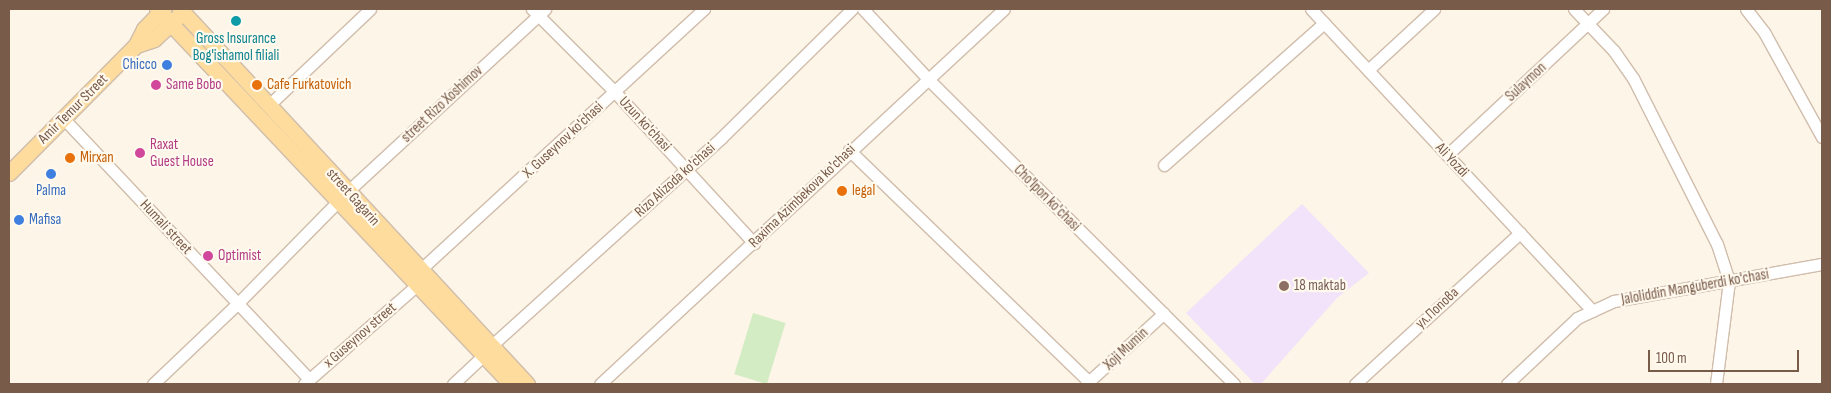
<!DOCTYPE html>
<html>
<head>
<meta charset="utf-8">
<style>
  body { margin:0 }
  #map { position:relative; width:1831px; height:393px; overflow:hidden; background:#fdf5e7; font-family:"Sofia Sans Condensed",sans-serif }
  div>[style] { position:absolute }
  .education>* { inset:0; background:#f2e3fa }
  .green>* { inset:0; background:#d3ecc4; transform-origin:0 0 }
  .roads { filter:drop-shadow(1px 0 #d0bdac) drop-shadow(-1px 0 #d0bdac) drop-shadow(0 1px #d0bdac) drop-shadow(0 -1px #d0bdac) }
  .minor>* { height:11px; margin:-5.5px; padding:0 5.5px; transform-origin:5.5px; border-radius:5.5px; background:#fff }
  .major>* { height:15px; margin:-7.5px; padding:0 7.5px; transform-origin:7.5px; border-radius:7.5px; background:#fedc9d }
  .dots>* { width:14px; height:14px; translate:-50% -50%; box-sizing:border-box; border:2px solid #fff9ee; border-radius:50% }
  span { translate:-50% -50%; white-space:nowrap; text-align:center; line-height:1.15; -webkit-text-stroke:4.5px #fff9ee; paint-order:stroke }
  .culture-label { font-size:15px; color:#0d838f }
  .shop-label { font-size:15px; color:#366cbe }
  .right { translate:-100% -50%; text-align:right }
  .left { translate:0 -50%; text-align:left }
  .street-label { font-size:15px; color:#795b4a }
  .hotel-label { font-size:15px; color:#b23c85 }
  .food-label { font-size:15px; color:#c56008 }
  .education-label { font-size:15px; color:#785e54 }
  .frame { position:absolute; inset:0; border:10px solid #795b4a; pointer-events:none }
  .scale { position:absolute; left:1648px; top:350px; width:151px; height:22px; box-sizing:border-box; border:2px solid #795b4a; border-top:0; padding-left:6px; font-size:15px; line-height:18px; white-space:nowrap; color:#795b4a; -webkit-text-stroke:4px #fff9ee; paint-order:stroke }
</style>
</head>
<body>
<div id="map">
  <div class="education">
    <i style="clip-path:polygon(1302px 204px,1369px 273px,1337px 298px,1261px 384px,1255px 384px,1186px 313px)"></i>
  </div>
  <div class="green">
    <i style="left:753px;top:313px;width:34px;height:64px;rotate:17deg"></i>
  </div>
  <div class="roads">
    <div class="minor">
      <i style="left:532px;top:9px;width:116px;rotate:45deg"></i>
      <i style="left:614px;top:91px;width:207px;rotate:47.4deg"></i>
      <i style="left:863px;top:9px;width:96px;rotate:47.1deg"></i>
      <i style="left:928px;top:79px;width:432px;rotate:44.9deg"></i>
      <i style="left:1311px;top:9px;width:413px;rotate:47deg"></i>
      <i style="left:1574px;top:9px;width:58px;rotate:46.4deg"></i>
      <i style="left:1614px;top:51px;width:33px;rotate:55deg"></i>
      <i style="left:1633px;top:78px;width:186px;rotate:63.2deg"></i>
      <i style="left:1717px;top:244px;width:39px;rotate:72deg"></i>
      <i style="left:1729px;top:281px;width:104px;rotate:97.2deg"></i>
      <i style="left:1746px;top:9px;width:29px;rotate:52deg"></i>
      <i style="left:1764px;top:32px;width:120px;rotate:61.1deg"></i>
      <i style="left:1368px;top:70px;width:90px;rotate:-42.7deg"></i>
      <i style="left:269px;top:105px;width:139px;rotate:-43.5deg"></i>
      <i style="left:64px;top:119px;width:357px;rotate:46.7deg"></i>
      <i style="left:849px;top:150px;width:334px;rotate:44deg"></i>
      <i style="left:1447px;top:155px;width:214px;rotate:-43.1deg"></i>
      <i style="left:1164px;top:165px;width:214px;rotate:-41.6deg"></i>
      <i style="left:420px;top:270px;width:386px;rotate:-42.6deg"></i>
      <i style="left:492px;top:345px;width:309px;rotate:-42.1deg"></i>
      <i style="left:721px;top:138px;width:184px;rotate:-44.6deg"></i>
      <i style="left:153px;top:384px;width:116px;rotate:-43.6deg"></i>
      <i style="left:237px;top:304px;width:158px;rotate:-45.5deg"></i>
      <i style="left:348px;top:191px;width:268px;rotate:-42.7deg"></i>
      <i style="left:304px;top:384px;width:150px;rotate:-41.2deg"></i>
      <i style="left:453px;top:384px;width:42px;rotate:-43.1deg"></i>
      <i style="left:600px;top:384px;width:551px;rotate:-42.87deg"></i>
      <i style="left:1086px;top:384px;width:105px;rotate:-42.3deg"></i>
      <i style="left:1355px;top:384px;width:224px;rotate:-42.5deg"></i>
      <i style="left:1507px;top:384px;width:96px;rotate:-43.3deg"></i>
      <i style="left:1577px;top:318px;width:41px;rotate:-24.7deg"></i>
      <i style="left:1614px;top:301px;width:211px;rotate:-10.1deg"></i>
    </div>
    <div class="major">
      <i style="left:157px;top:9px;width:516px;rotate:46.65deg"></i>
      <i style="left:180px;top:9px;width:511px;rotate:47.22deg"></i>
      <i style="left:136px;top:45px;width:19px;rotate:-18deg"></i>
      <i style="left:154px;top:39px;width:33px;rotate:-43deg"></i>
      <i style="left:9px;top:173px;width:180px;rotate:-45.2deg"></i>
      <i style="left:136px;top:45px;width:18px;rotate:-63deg"></i>
      <i style="left:144px;top:29px;width:28px;rotate:-46deg"></i>
    </div>
  </div>
  <div class="dots">
    <i style="left:236px;top:21px;background:#0f9aa8"></i>
    <i style="left:167px;top:65px;background:#3f7fe0"></i>
    <i style="left:156px;top:85px;background:#d1479c"></i>
    <i style="left:257px;top:85px;background:#e8710a"></i>
    <i style="left:140px;top:153px;background:#d1479c"></i>
    <i style="left:70px;top:158px;background:#e8710a"></i>
    <i style="left:51px;top:174px;background:#3f7fe0"></i>
    <i style="left:842px;top:191px;background:#e8710a"></i>
    <i style="left:19px;top:220px;background:#3f7fe0"></i>
    <i style="left:208px;top:256px;background:#d1479c"></i>
    <i style="left:1284px;top:286px;background:#8d6e63"></i>
  </div>
  <div class="culture-label">
    <span style="left:236px;top:47px">Gross Insurance<br>Bog'ishamol filiali</span>
  </div>
  <div class="shop-label">
    <span class="right" style="left:157px;top:65px">Chicco</span>
    <span style="left:51px;top:191px">Palma</span>
    <span class="left" style="left:29px;top:220px">Mafisa</span>
  </div>
  <div class="street-label">
    <span style="left:1526px;top:82px;rotate:-43deg">Sulaymon</span>
    <span style="left:442px;top:104px;rotate:-43deg">street Rizo Xoshimov</span>
    <span style="left:73px;top:109px;rotate:-45deg">Amir Temur Street</span>
    <span style="left:645px;top:124px;rotate:47deg">Uzun ko'chasi</span>
    <span style="left:563px;top:140px;rotate:-43deg">X. Guseynov ko'chasi</span>
    <span style="left:1452px;top:160px;rotate:47deg">Ali Yozdi</span>
    <span style="left:675px;top:180px;rotate:-42deg">Rizo Alizoda ko'chasi</span>
    <span style="left:802px;top:196px;rotate:-44deg">Raxima Azimbekova ko'chasi</span>
    <span style="left:353px;top:197px;rotate:48deg">street Gagarin</span>
    <span style="left:1047px;top:198px;rotate:45deg">Cho'lpon ko'chasi</span>
    <span style="left:166px;top:227px;rotate:47deg">Humali street</span>
    <span style="left:1695px;top:287px;rotate:-10deg">Jaloliddin Manguberdi ko'chasi</span>
    <span style="left:1437px;top:308px;rotate:-43deg">ул.Попова</span>
    <span style="left:360px;top:335px;rotate:-41deg">x Guseynov street</span>
    <span style="left:1126px;top:349px;rotate:-43deg">Xoji Mumin</span>
  </div>
  <div class="hotel-label">
    <span class="left" style="left:166px;top:85px">Same Bobo</span>
    <span class="left" style="left:150px;top:153px">Raxat<br>Guest House</span>
    <span class="left" style="left:218px;top:256px">Optimist</span>
  </div>
  <div class="food-label">
    <span class="left" style="left:267px;top:85px">Cafe Furkatovich</span>
    <span class="left" style="left:80px;top:158px">Mirxan</span>
    <span class="left" style="left:852px;top:191px">legal</span>
  </div>
  <div class="education-label">
    <span class="left" style="left:1294px;top:286px">18 maktab</span>
  </div>
  <div class="frame"></div>
  <div class="scale">100 m</div>
</div>
</body>
</html>
